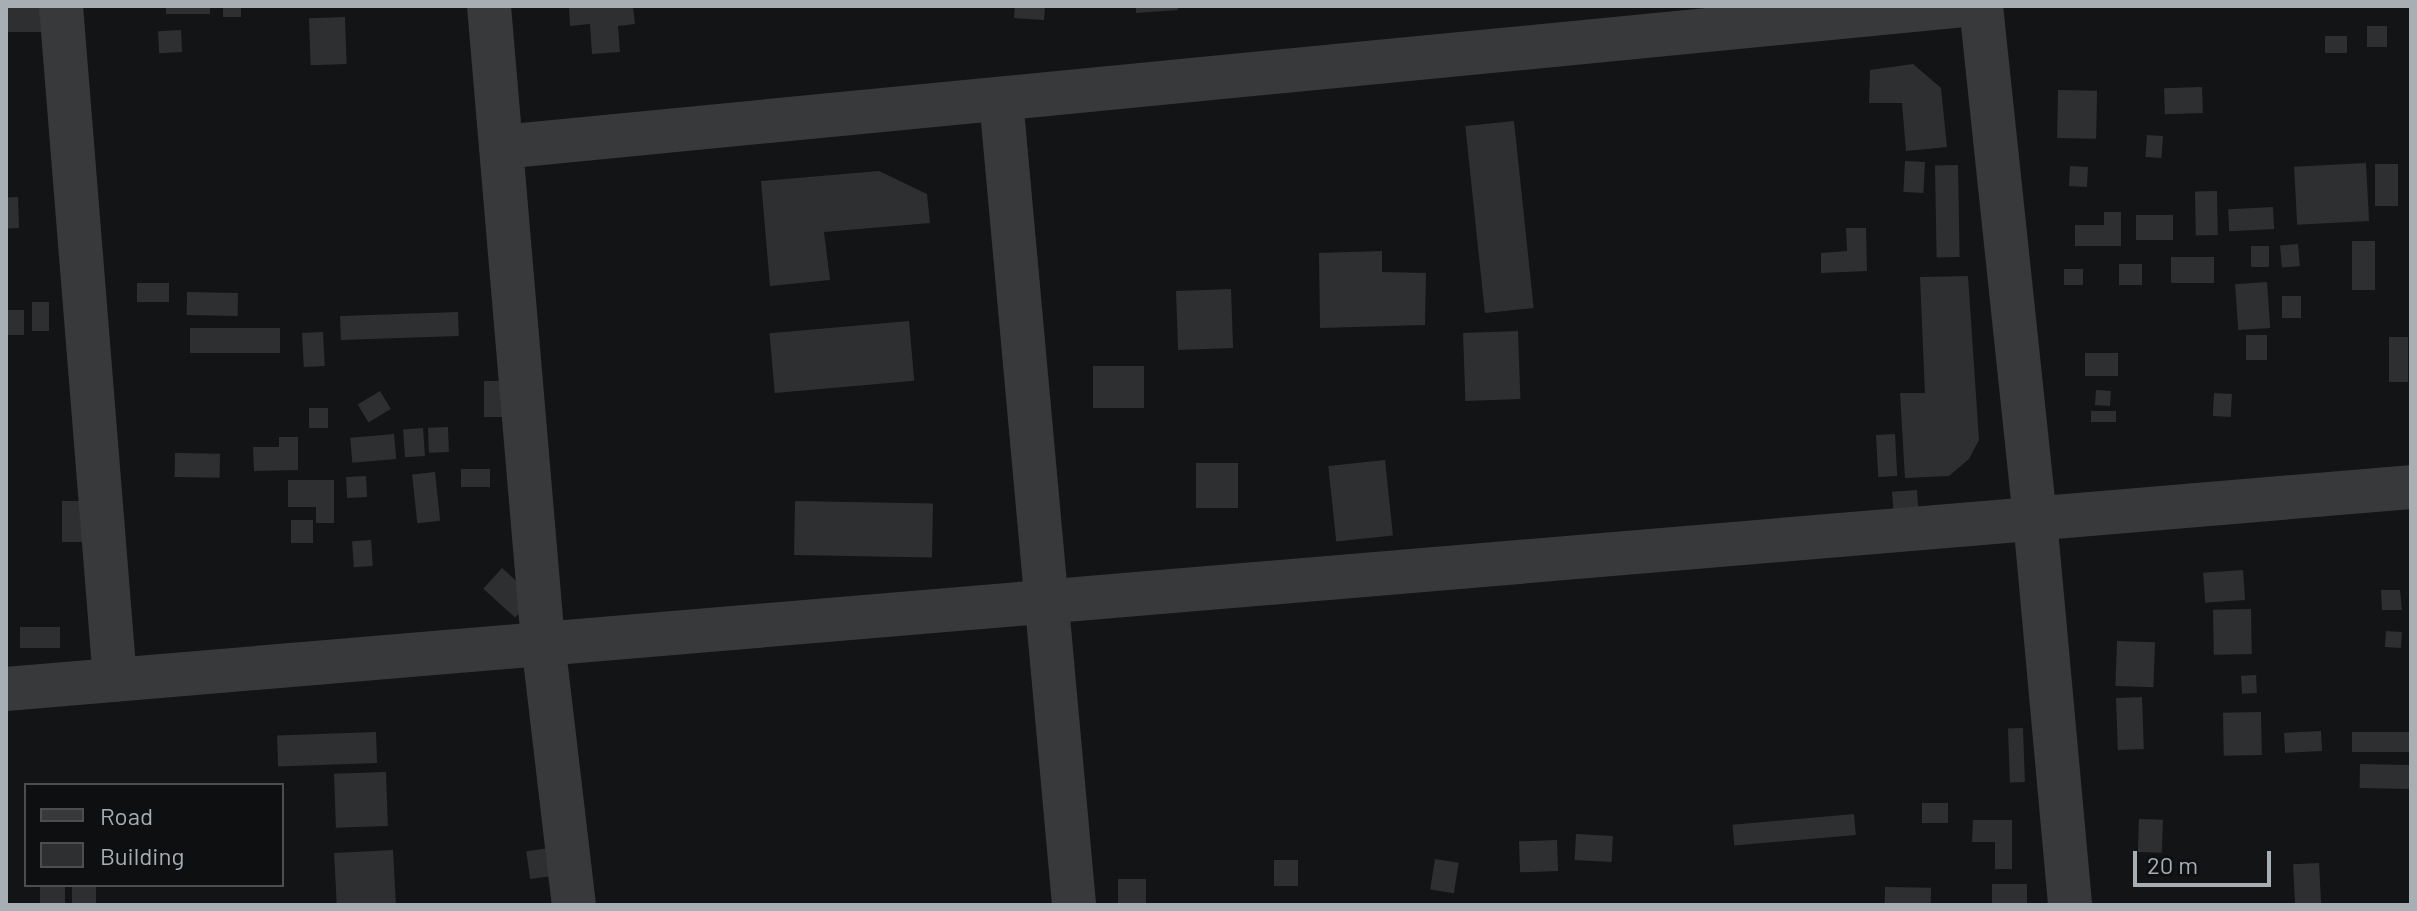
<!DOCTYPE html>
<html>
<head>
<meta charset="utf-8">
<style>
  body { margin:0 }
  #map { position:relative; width:2417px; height:911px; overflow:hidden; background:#131415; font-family:Barlow,sans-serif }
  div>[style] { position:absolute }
  .building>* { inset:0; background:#2e2f31; transform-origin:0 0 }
  .minor>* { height:44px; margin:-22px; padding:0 22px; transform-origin:22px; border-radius:22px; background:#37393b }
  span { translate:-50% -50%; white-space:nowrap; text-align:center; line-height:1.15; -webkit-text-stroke:8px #0e0f10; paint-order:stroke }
  .frame { position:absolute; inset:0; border:8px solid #a7aeb4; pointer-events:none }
  .legend { position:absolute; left:24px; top:783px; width:260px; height:104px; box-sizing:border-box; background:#0e0f10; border:2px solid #4b4f52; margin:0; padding:10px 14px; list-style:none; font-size:24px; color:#a7aeb4 }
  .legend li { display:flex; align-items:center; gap:16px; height:40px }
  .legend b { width:40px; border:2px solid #4b4f52 }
  .scale { position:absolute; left:2133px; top:851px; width:138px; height:36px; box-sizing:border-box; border:4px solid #a7aeb4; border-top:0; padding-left:10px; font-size:24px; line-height:28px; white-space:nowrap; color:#a7aeb4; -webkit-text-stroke:6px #0e0f10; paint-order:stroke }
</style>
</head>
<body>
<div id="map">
  <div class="building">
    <i style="left:6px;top:6px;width:39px;height:26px"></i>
    <i style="left:166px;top:6px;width:44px;height:8px"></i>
    <i style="left:223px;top:6px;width:18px;height:11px"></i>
    <i style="clip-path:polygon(569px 6px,633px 6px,635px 24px,618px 26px,620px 52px,592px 54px,590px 24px,570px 26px)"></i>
    <i style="clip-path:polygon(1015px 6px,1045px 6px,1044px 20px,1014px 18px)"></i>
    <i style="clip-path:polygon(1136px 6px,1177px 6px,1178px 10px,1136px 13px)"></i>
    <i style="left:345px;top:17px;width:47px;height:36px;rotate:88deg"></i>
    <i style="left:2367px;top:26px;width:20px;height:21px"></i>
    <i style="left:181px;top:30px;width:22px;height:23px;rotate:87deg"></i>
    <i style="left:2325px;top:36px;width:22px;height:17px"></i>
    <i style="clip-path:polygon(1913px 64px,1941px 88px,1947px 147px,1906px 151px,1902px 103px,1869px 103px,1870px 70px)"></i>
    <i style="left:2202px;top:87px;width:26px;height:38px;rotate:88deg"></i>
    <i style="left:2058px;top:90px;width:39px;height:48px;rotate:1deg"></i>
    <i style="left:1514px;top:121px;width:188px;height:49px;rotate:84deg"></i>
    <i style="left:2147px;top:135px;width:16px;height:22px;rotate:4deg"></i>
    <i style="left:1905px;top:161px;width:20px;height:31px;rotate:3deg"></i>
    <i style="left:2366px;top:163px;width:58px;height:72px;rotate:87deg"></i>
    <i style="left:2375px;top:164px;width:23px;height:42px"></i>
    <i style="left:1958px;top:165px;width:92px;height:23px;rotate:89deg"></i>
    <i style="left:2070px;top:166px;width:18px;height:20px;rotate:3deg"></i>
    <i style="clip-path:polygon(879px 171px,927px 194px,930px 223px,824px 232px,830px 280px,770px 286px,761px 181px)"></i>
    <i style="left:2217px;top:191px;width:44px;height:22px;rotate:89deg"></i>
    <i style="left:18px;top:197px;width:31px;height:12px;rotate:88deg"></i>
    <i style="left:2273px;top:207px;width:22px;height:45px;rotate:87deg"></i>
    <i style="clip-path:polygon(2104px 212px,2121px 212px,2121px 246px,2075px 246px,2075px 225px,2104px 225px)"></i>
    <i style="left:2173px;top:215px;width:25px;height:37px;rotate:90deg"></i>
    <i style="clip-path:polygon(1846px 228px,1866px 228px,1867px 271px,1821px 273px,1821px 253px,1847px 251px)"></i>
    <i style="left:2352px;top:241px;width:23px;height:49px"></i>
    <i style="left:2298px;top:244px;width:22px;height:18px;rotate:85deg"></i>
    <i style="left:2251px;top:246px;width:18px;height:21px"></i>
    <i style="clip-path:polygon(1382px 251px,1382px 272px,1426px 273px,1425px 325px,1320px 328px,1319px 253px)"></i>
    <i style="left:2214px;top:257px;width:26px;height:43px;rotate:90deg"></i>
    <i style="left:2119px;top:264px;width:23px;height:21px"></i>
    <i style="left:2064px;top:269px;width:19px;height:16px"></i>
    <i style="clip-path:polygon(1968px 276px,1979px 440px,1969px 459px,1949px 476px,1905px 478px,1900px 393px,1925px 393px,1920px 277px)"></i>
    <i style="left:2267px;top:282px;width:46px;height:32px;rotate:86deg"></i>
    <i style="left:169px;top:283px;width:19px;height:32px;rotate:90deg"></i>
    <i style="left:1231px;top:289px;width:59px;height:55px;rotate:88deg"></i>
    <i style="left:187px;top:292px;width:51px;height:23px;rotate:1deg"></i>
    <i style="left:2282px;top:296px;width:19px;height:22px"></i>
    <i style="left:32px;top:302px;width:17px;height:29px"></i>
    <i style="left:6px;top:310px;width:18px;height:25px"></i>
    <i style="left:458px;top:312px;width:24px;height:118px;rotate:88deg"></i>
    <i style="left:909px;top:321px;width:60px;height:140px;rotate:85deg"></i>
    <i style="left:280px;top:328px;width:25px;height:90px;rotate:90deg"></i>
    <i style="left:1518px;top:331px;width:68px;height:55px;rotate:88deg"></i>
    <i style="left:323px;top:332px;width:34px;height:21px;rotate:87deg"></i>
    <i style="left:2246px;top:335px;width:21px;height:25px"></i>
    <i style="left:2389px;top:337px;width:19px;height:45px"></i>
    <i style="left:2085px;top:353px;width:33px;height:23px"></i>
    <i style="left:1093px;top:366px;width:51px;height:42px"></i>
    <i style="left:502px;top:381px;width:36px;height:18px;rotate:90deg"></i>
    <i style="left:2096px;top:390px;width:15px;height:15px;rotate:4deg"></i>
    <i style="left:380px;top:391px;width:21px;height:26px;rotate:59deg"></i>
    <i style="left:2214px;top:393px;width:18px;height:23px;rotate:3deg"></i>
    <i style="left:309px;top:408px;width:19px;height:20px"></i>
    <i style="left:2116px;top:411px;width:11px;height:25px;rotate:90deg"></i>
    <i style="left:448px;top:427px;width:25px;height:20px;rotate:88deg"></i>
    <i style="left:423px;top:428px;width:28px;height:20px;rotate:86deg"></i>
    <i style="left:394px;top:434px;width:25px;height:44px;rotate:85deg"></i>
    <i style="left:1895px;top:434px;width:42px;height:19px;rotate:87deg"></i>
    <i style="clip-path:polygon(279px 437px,298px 437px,298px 470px,254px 471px,253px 447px,279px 447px)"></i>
    <i style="left:175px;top:453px;width:45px;height:24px;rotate:1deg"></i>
    <i style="left:1385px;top:460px;width:76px;height:57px;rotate:84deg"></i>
    <i style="left:1196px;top:463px;width:42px;height:45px"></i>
    <i style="left:461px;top:469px;width:29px;height:18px"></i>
    <i style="left:435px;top:472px;width:49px;height:23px;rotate:84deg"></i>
    <i style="left:366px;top:476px;width:21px;height:20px;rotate:87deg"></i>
    <i style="clip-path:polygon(288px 480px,334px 480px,334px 523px,316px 523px,316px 507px,288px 507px)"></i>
    <i style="left:1917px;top:490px;width:26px;height:25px;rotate:86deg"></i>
    <i style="left:62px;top:501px;width:21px;height:41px"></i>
    <i style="left:795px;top:501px;width:138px;height:54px;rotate:1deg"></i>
    <i style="left:291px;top:520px;width:22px;height:23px"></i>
    <i style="left:371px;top:540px;width:26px;height:19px;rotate:86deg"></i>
    <i style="left:502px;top:568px;width:43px;height:28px;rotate:42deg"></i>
    <i style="left:2243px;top:570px;width:30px;height:40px;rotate:86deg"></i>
    <i style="clip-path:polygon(2381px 590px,2400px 590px,2402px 610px,2382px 610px)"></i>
    <i style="left:2251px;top:609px;width:45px;height:38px;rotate:89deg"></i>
    <i style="left:20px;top:627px;width:40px;height:21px"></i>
    <i style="left:2386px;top:631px;width:16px;height:16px;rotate:4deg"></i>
    <i style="left:2117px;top:641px;width:38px;height:45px;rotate:2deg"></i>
    <i style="left:2256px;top:675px;width:18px;height:15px;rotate:87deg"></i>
    <i style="left:2142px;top:697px;width:52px;height:26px;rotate:88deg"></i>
    <i style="left:2261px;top:712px;width:43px;height:38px;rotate:89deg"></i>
    <i style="left:2023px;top:728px;width:54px;height:15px;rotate:88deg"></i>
    <i style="left:2321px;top:731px;width:20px;height:37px;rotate:87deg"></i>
    <i style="left:376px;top:732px;width:31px;height:99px;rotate:88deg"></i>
    <i style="left:2411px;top:732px;width:20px;height:59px;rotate:90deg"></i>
    <i style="left:2360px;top:764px;width:51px;height:24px;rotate:1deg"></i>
    <i style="left:386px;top:772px;width:54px;height:52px;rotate:88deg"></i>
    <i style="left:1922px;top:803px;width:26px;height:20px"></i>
    <i style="left:1854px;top:814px;width:21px;height:122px;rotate:85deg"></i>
    <i style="left:2139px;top:819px;width:24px;height:33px;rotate:2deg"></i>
    <i style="clip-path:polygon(1973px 820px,2012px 820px,2012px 869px,1995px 869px,1995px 842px,1972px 842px)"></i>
    <i style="left:1576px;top:834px;width:37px;height:26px;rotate:3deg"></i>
    <i style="left:1557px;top:840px;width:31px;height:38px;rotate:88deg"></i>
    <i style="left:550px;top:848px;width:28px;height:24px;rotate:82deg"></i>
    <i style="left:393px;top:850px;width:55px;height:59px;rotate:87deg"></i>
    <i style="left:1435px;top:859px;width:24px;height:31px;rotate:9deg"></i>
    <i style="left:1298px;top:860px;width:26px;height:24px;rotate:90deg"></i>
    <i style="left:2319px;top:863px;width:42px;height:26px;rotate:87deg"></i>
    <i style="left:1118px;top:879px;width:28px;height:26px"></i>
    <i style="left:1992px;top:884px;width:35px;height:21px"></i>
    <i style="left:40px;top:885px;width:25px;height:20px"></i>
    <i style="left:72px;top:885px;width:24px;height:20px"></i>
    <i style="left:1885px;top:887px;width:46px;height:18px;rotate:1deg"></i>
  </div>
  <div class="minor">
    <i style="left:61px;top:6px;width:676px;rotate:85.42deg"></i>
    <i style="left:489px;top:6px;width:638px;rotate:85.15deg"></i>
    <i style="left:543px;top:642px;width:265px;rotate:83.3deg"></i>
    <i style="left:1981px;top:6px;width:516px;rotate:83.99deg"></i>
    <i style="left:2035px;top:519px;width:388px;rotate:84.8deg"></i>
    <i style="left:1001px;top:99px;width:809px;rotate:84.82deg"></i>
    <i style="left:501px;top:147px;width:1462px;rotate:-5.54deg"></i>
    <i style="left:6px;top:689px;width:2413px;rotate:-4.8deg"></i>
  </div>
  <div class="frame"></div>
  <ul class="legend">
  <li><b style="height:10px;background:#37393b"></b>Road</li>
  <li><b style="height:22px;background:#2e2f31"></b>Building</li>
  </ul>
  <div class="scale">20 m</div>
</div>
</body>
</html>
